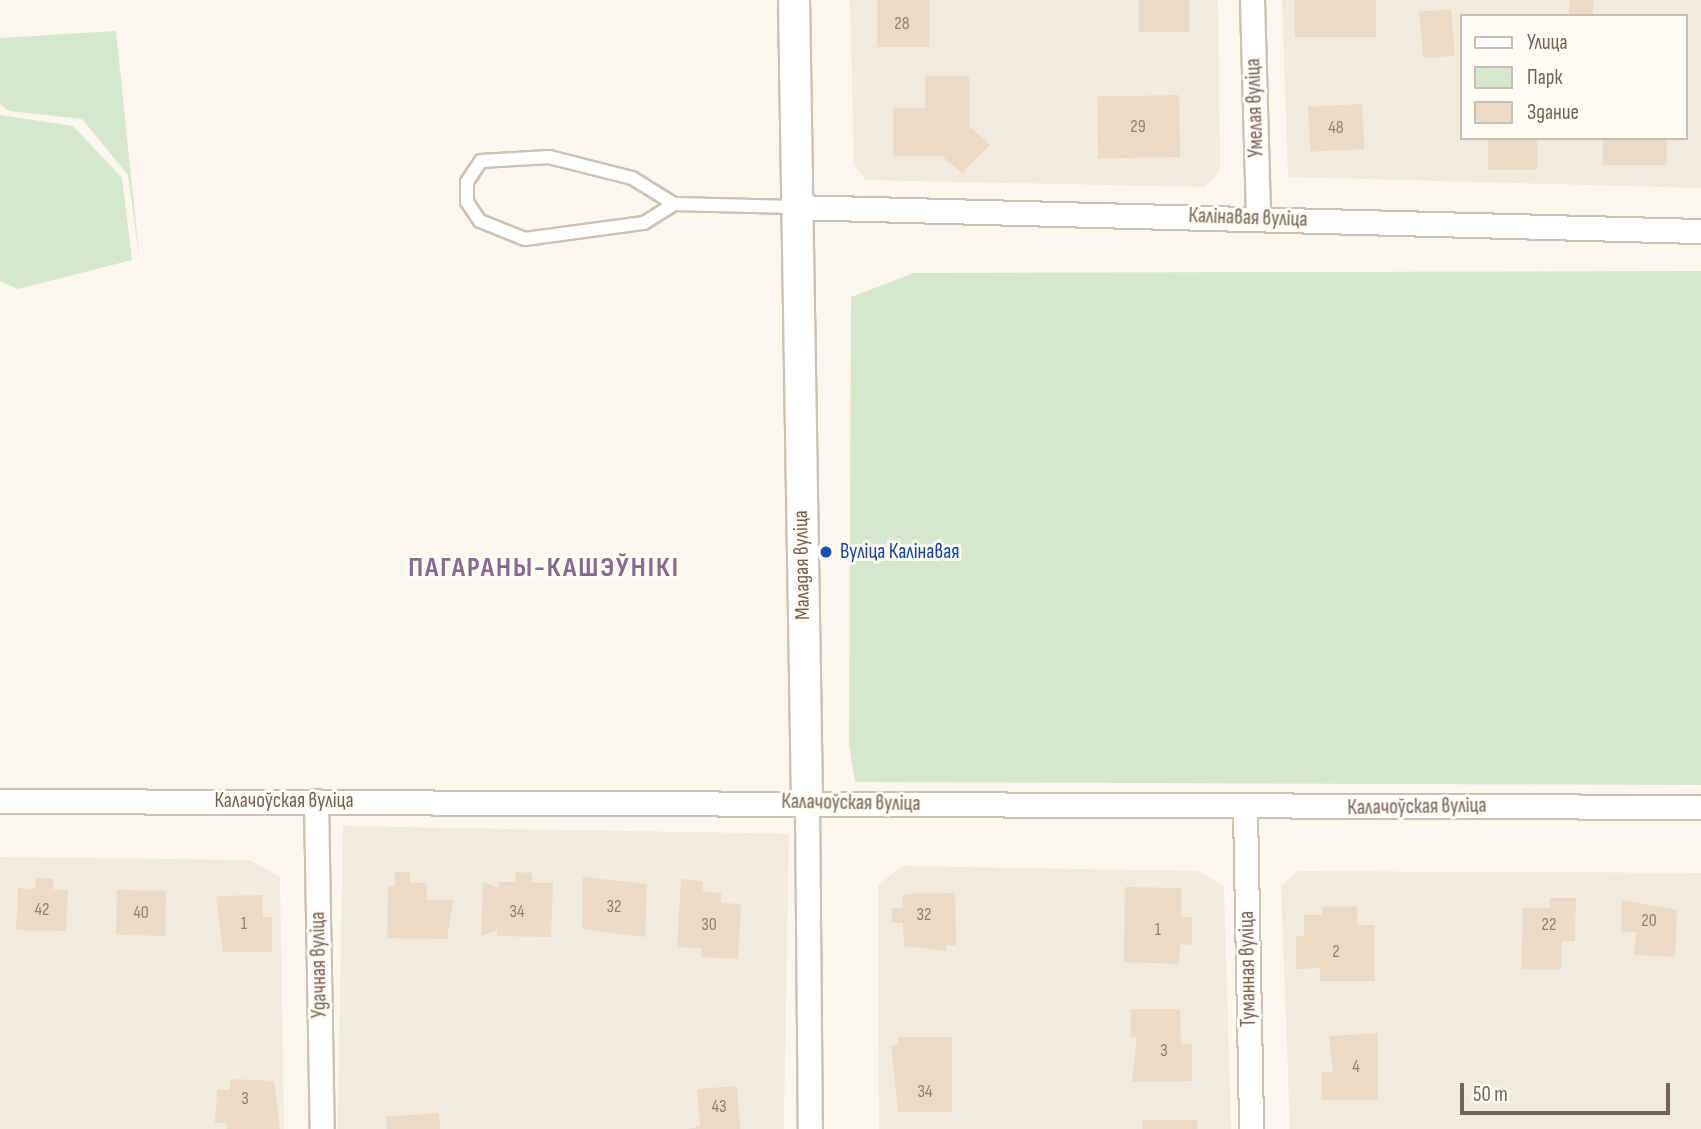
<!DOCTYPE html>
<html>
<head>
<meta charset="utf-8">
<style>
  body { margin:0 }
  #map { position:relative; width:1701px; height:1129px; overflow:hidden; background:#fbf7ed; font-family:"Sofia Sans Condensed",sans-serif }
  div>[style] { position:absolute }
  .residential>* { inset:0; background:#f2eadc; transform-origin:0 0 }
  .green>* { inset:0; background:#d5e8cc }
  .building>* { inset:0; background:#ecd9c6; transform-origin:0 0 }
  .roads { filter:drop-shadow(2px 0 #cdc1b4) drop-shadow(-2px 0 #cdc1b4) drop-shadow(0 2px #cdc1b4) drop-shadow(0 -2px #cdc1b4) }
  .service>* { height:12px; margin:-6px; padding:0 6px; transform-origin:6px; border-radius:6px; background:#fff }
  .minor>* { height:23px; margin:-11.5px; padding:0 11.5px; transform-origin:11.5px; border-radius:11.5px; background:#fff }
  .tertiary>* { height:30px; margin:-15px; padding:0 15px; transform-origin:15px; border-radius:15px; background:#fff }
  .dots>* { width:19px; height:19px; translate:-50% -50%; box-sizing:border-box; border:4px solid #fefbf4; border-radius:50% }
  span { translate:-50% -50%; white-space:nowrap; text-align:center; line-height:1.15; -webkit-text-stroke:6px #fefbf4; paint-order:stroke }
  .number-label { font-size:18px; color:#93806f }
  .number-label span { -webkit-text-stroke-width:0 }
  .street-label { font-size:21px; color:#756252 }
  .transit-label { font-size:21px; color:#164399 }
  .left { translate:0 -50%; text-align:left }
  .district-label { font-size:28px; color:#886a90; font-weight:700; letter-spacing:2px }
  .legend { position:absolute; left:1460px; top:14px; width:228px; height:126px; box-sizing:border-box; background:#fefbf4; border:2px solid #c7beb3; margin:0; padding:9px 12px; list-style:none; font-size:21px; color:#756252 }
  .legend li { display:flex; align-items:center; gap:14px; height:35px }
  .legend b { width:35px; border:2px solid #c7beb3 }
  .scale { position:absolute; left:1460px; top:1083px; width:210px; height:32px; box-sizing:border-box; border:4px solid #756252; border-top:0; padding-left:9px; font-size:21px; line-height:24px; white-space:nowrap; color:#756252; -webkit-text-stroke:5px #fefbf4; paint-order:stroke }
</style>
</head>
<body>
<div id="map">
  <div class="residential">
    <i style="clip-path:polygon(850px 0,1218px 0,1220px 171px,1205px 187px,866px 180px,854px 165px)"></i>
    <i style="clip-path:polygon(evenodd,1282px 0,1701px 0,1701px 188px,1288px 177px,1282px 0,1461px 16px,1685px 16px,1685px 138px,1461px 138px,1461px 16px)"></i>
    <i style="left:343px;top:826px;width:446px;height:303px;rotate:1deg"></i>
    <i style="clip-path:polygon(0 857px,250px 860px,280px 877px,284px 1129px,0 1129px)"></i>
    <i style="clip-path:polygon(902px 866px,1199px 871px,1224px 887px,1231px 1129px,879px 1129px,878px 885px)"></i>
    <i style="clip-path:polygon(1298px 871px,1701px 873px,1701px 1129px,1290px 1129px,1281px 885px)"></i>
  </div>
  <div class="green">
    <i style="clip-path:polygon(116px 31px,140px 263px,128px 175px,82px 119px,9px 111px,0 104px,0 38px)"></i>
    <i style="clip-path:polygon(0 115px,73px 126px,122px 178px,132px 260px,18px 289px,0 281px)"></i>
    <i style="clip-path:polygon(1701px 271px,1701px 785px,855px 782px,849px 745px,851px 297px,914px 273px)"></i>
  </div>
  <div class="building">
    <i style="left:877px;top:0;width:52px;height:47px"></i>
    <i style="left:1139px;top:0;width:50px;height:32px"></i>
    <i style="left:1295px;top:0;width:81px;height:37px"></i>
    <i style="left:1569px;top:0;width:24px;height:16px"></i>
    <i style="left:1451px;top:9px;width:47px;height:32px;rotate:85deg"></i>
    <i style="clip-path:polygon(925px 76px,969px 76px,969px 126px,990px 145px,962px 173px,942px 156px,893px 156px,893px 108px,925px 108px)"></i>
    <i style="left:1179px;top:95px;width:62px;height:82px;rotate:89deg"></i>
    <i style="left:1362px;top:104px;width:45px;height:54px;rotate:87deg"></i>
    <i style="left:1488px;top:138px;width:49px;height:32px"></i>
    <i style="left:1603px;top:138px;width:64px;height:27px"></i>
    <i style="clip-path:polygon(395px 872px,410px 872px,410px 883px,427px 883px,427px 900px,453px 900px,447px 939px,387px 938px,388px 886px,395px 887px)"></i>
    <i style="clip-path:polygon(516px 872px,532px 873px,532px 883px,553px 883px,551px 937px,497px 936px,497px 930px,481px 936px,483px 882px,499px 888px,499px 882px,515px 882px)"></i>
    <i style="clip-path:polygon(583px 877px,647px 884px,645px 937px,582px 929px)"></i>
    <i style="clip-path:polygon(36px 878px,53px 879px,53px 889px,68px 890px,66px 931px,16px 930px,18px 888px,35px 889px)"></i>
    <i style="clip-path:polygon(681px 879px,703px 881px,703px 892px,721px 893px,721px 903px,741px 904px,738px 959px,701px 957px,702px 948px,677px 947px)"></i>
    <i style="clip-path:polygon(1125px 887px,1181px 888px,1181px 917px,1192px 917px,1192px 945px,1180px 944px,1179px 964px,1124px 962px)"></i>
    <i style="left:117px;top:890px;width:49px;height:45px;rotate:1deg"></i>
    <i style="clip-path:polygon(955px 893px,956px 945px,946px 945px,946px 951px,904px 946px,903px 923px,892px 923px,892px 908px,903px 908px,903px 894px)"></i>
    <i style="clip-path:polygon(263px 895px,263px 917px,272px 917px,272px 952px,223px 952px,216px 896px)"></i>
    <i style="clip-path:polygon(1550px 898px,1576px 898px,1575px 941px,1562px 941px,1561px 970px,1521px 969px,1523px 908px,1550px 908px)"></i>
    <i style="clip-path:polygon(1622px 900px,1677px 910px,1675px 957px,1634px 955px,1636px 932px,1621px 932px)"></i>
    <i style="clip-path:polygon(1357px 906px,1357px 925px,1375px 925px,1375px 981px,1320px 981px,1320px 968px,1296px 969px,1296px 936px,1304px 936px,1304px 915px,1322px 915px,1322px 907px)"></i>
    <i style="clip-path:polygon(1131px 1009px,1180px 1009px,1181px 1044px,1192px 1044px,1192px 1081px,1132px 1082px,1137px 1037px,1131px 1037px)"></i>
    <i style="clip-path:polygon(1378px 1033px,1378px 1100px,1321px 1100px,1321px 1072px,1333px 1072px,1329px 1036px)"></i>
    <i style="clip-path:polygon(898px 1037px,952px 1037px,952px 1112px,898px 1112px,891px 1045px,898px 1045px)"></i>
    <i style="clip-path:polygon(230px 1079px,274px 1081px,280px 1129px,227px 1129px,227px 1123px,215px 1123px,217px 1090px,230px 1090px)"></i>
    <i style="clip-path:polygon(737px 1086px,740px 1129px,688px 1129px,700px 1126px,697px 1089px)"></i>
    <i style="left:439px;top:1113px;width:16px;height:53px;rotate:86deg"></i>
    <i style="left:1143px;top:1120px;width:54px;height:9px"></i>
  </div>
  <div class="roads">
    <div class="service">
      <i style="left:674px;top:204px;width:49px;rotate:-148.2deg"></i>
      <i style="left:632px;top:178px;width:86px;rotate:-165.8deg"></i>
      <i style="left:549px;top:157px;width:68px;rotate:176.6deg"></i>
      <i style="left:481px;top:161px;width:25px;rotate:124deg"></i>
      <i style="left:467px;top:182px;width:20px;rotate:90deg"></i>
      <i style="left:467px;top:202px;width:23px;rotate:56deg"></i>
      <i style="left:480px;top:221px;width:48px;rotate:21.8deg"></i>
      <i style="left:525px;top:239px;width:120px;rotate:-7.7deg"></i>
      <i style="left:644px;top:223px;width:36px;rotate:-32deg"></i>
      <i style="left:674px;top:204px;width:120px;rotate:1.4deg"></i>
    </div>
    <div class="minor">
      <i style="left:1252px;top:0;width:216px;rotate:88.4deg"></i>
      <i style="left:794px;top:207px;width:907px;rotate:1.52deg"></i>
      <i style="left:0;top:801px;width:1701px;rotate:0.2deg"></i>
      <i style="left:316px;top:801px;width:328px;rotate:89deg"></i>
      <i style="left:807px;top:802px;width:327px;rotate:89.5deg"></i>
      <i style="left:1245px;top:810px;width:319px;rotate:88.9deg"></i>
    </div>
    <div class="tertiary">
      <i style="left:794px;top:0;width:802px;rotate:89.07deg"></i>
    </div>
  </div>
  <div class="dots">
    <i style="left:826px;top:552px;background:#1a4fb4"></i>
  </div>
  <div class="number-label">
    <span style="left:902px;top:24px">28</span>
    <span style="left:1138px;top:127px">29</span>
    <span style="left:1336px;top:128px">48</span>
    <span style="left:614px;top:907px">32</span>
    <span style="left:42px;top:910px">42</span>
    <span style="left:517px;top:912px">34</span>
    <span style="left:141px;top:913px">40</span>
    <span style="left:924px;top:915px">32</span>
    <span style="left:1649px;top:921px">20</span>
    <span style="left:244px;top:924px">1</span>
    <span style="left:709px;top:925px">30</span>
    <span style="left:1549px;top:925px">22</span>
    <span style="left:1158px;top:930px">1</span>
    <span style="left:1336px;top:952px">2</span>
    <span style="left:1164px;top:1051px">3</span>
    <span style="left:1356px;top:1067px">4</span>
    <span style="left:925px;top:1092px">34</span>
    <span style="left:245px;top:1099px">3</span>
    <span style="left:719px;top:1107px">43</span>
  </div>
  <div class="street-label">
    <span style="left:1255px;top:108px;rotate:-92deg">Умелая вуліца</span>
    <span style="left:1248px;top:218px;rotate:2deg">Калінавая вуліца</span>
    <span style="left:802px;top:565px;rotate:-91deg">Маладая вуліца</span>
    <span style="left:284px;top:801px">Калачоўская вуліца</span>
    <span style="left:851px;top:803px;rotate:1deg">Калачоўская вуліца</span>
    <span style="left:1417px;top:807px;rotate:-1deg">Калачоўская вуліца</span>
    <span style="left:319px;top:965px;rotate:-91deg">Удачная вуліца</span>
    <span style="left:1248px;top:969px;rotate:-91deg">Туманная вуліца</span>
  </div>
  <div class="transit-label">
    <span class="left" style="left:840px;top:552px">Вуліца Калінавая</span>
  </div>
  <div class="district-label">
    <span style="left:544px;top:568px">ПАГАРАНЫ-КАШЭЎНІКІ</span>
  </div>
  <ul class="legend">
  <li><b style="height:9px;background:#fff"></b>Улица</li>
  <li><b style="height:19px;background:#d5e8cc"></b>Парк</li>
  <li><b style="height:19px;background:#ecd9c6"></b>Здание</li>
  </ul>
  <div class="scale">50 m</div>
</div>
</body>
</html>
